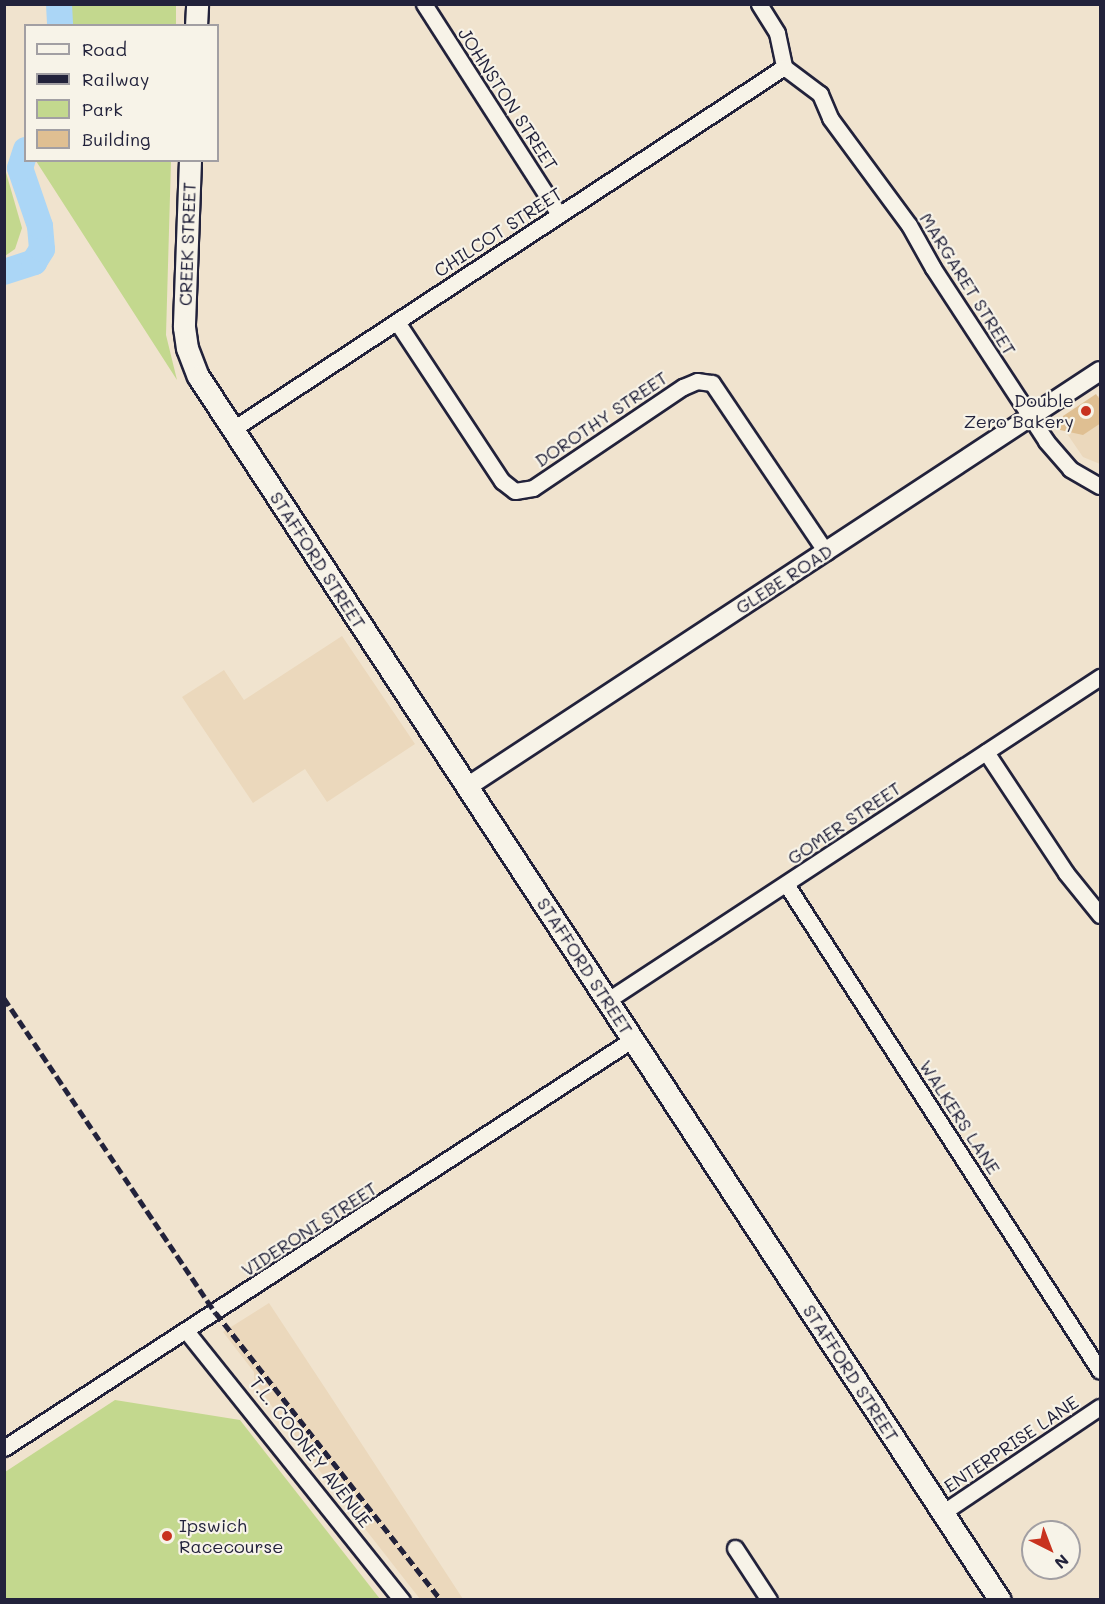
<!DOCTYPE html>
<html>
<head>
<meta charset="utf-8">
<style>
  body { margin:0 }
  #map { position:relative; width:1105px; height:1604px; overflow:hidden; background:#f0e3ce; font-family:Mali,sans-serif }
  div>[style] { position:absolute }
  .built>* { inset:0; background:#ebd8bc }
  .green>* { inset:0; background:#c3d88e; transform-origin:0 0 }
  .river>* { height:26px; margin:-13px; padding:0 13px; transform-origin:13px; border-radius:13px; background:#abd6f6 }
  .building>* { inset:0; background:#dfbf92 }
  .roads { filter:drop-shadow(2px 0 #22223b) drop-shadow(-2px 0 #22223b) drop-shadow(0 2px #22223b) drop-shadow(0 -2px #22223b) }
  .minor>* { height:15px; margin:-7.5px; padding:0 7.5px; transform-origin:7.5px; border-radius:7.5px; background:#f7f3e8 }
  .tertiary>* { height:18px; margin:-9px; padding:0 9px; transform-origin:9px; border-radius:9px; background:#f7f3e8 }
  .secondary>* { height:21px; margin:-10.5px; padding:0 10.5px; transform-origin:10.5px; border-radius:10.5px; background:#f7f3e8 }
  .rail>* { height:4.5px; margin-top:-2.25px; transform-origin:0; background:repeating-linear-gradient(90deg,#22223b 0 9px,transparent 0 13.5px) }
  .dots>* { width:16px; height:16px; translate:-50% -50%; box-sizing:border-box; border:3px solid #f7f3e8; border-radius:50% }
  span { translate:-50% -50%; white-space:nowrap; text-align:center; line-height:1.15; -webkit-text-stroke:4.5px #f7f3e8; paint-order:stroke }
  .street-label { font-size:18px; color:#22223b }
  .poi-label { font-size:18px; color:#22223b }
  .right { translate:-100% -50%; text-align:right }
  .left { translate:0 -50%; text-align:left }
  .frame { position:absolute; inset:0; border:6px solid #22223b; pointer-events:none }
  .legend { position:absolute; left:24px; top:24px; width:195px; height:138px; box-sizing:border-box; background:#f7f3e8; border:2px solid #a29fa3; margin:0; padding:8px 10px; list-style:none; font-size:18px; color:#22223b }
  .legend li { display:flex; align-items:center; gap:12px; height:30px }
  .legend b { width:30px; border:2px solid #a29fa3 }
  .north { position:absolute; left:1021px; top:1520px; width:60px; height:60px; box-sizing:border-box; background:#f7f3e8; border:2px solid #a29fa3; border-radius:50%; rotate:138deg; font-size:16px; font-weight:700; line-height:24px; text-align:center; color:#22223b }
  .north::after { content:''; display:block; margin:auto; width:21px; height:27px; background:#c8321e; clip-path:polygon(50% 0,100% 100%,50% 72%,0 100%) }
</style>
</head>
<body>
<div id="map">
  <div class="built">
    <i style="clip-path:polygon(1100px 395px,1100px 464px,1083px 457px,1059px 422px)"></i>
    <i style="clip-path:polygon(342px 636px,415px 744px,327px 802px,305px 769px,253px 803px,182px 697px,224px 670px,244px 700px)"></i>
    <i style="clip-path:polygon(269px 1303px,329px 1394px,463px 1599px,420px 1599px,290px 1433px,254px 1380px,254px 1372px,223px 1332px)"></i>
  </div>
  <div class="green">
    <i style="left:68px;top:5px;width:108px;height:20px"></i>
    <i style="clip-path:polygon(36px 161px,171px 161px,166px 335px,177px 380px)"></i>
    <i style="clip-path:polygon(5px 169px,22px 228px,15px 249px,5px 256px)"></i>
    <i style="clip-path:polygon(115px 1400px,240px 1420px,380px 1599px,5px 1599px,5px 1472px)"></i>
  </div>
  <div class="river">
    <i style="left:59px;top:4px;width:22px;rotate:87deg"></i>
    <i style="left:4px;top:272px;width:32px;rotate:-18deg"></i>
    <i style="left:34px;top:262px;width:15px;rotate:-58deg"></i>
    <i style="left:42px;top:249px;width:23px;rotate:-95deg"></i>
    <i style="left:40px;top:226px;width:61px;rotate:-109deg"></i>
    <i style="left:20px;top:168px;width:19px;rotate:-72deg"></i>
  </div>
  <div class="building">
    <i style="clip-path:polygon(1096px 394px,1101px 401px,1101px 423px,1083px 435px,1060px 430px,1063px 416px)"></i>
  </div>
  <div class="roads">
    <div class="minor">
      <i style="left:424px;top:4px;width:250px;rotate:57.3deg"></i>
      <i style="left:759px;top:4px;width:34px;rotate:58deg"></i>
      <i style="left:777px;top:33px;width:35px;rotate:78deg"></i>
      <i style="left:784px;top:67px;width:45px;rotate:36.9deg"></i>
      <i style="left:820px;top:94px;width:26px;rotate:67deg"></i>
      <i style="left:830px;top:118px;width:133px;rotate:53.6deg"></i>
      <i style="left:909px;top:225px;width:49px;rotate:60.8deg"></i>
      <i style="left:933px;top:268px;width:207px;rotate:56.8deg"></i>
      <i style="left:1046px;top:441px;width:37px;rotate:49deg"></i>
      <i style="left:1070px;top:469px;width:34px;rotate:30deg"></i>
      <i style="left:397px;top:322px;width:191px;rotate:56.6deg"></i>
      <i style="left:502px;top:481px;width:16px;rotate:38deg"></i>
      <i style="left:515px;top:491px;width:18px;rotate:-9deg"></i>
      <i style="left:533px;top:488px;width:181px;rotate:-34deg"></i>
      <i style="left:683px;top:387px;width:15px;rotate:-23deg"></i>
      <i style="left:697px;top:381px;width:15px;rotate:8deg"></i>
      <i style="left:712px;top:383px;width:204px;rotate:56deg"></i>
      <i style="left:233px;top:429px;width:659px;rotate:-33.3deg"></i>
      <i style="left:986px;top:752px;width:145px;rotate:56.5deg"></i>
      <i style="left:1066px;top:873px;width:54px;rotate:51deg"></i>
      <i style="left:786px;top:884px;width:579px;rotate:57.19deg"></i>
      <i style="left:608px;top:1000px;width:589px;rotate:-33.29deg"></i>
      <i style="left:187px;top:1332px;width:344px;rotate:51.3deg"></i>
      <i style="left:4px;top:1448px;width:750px;rotate:-33.03deg"></i>
      <i style="left:942px;top:1513px;width:190px;rotate:-33.9deg"></i>
      <i style="left:735px;top:1548px;width:62px;rotate:56.8deg"></i>
    </div>
    <div class="tertiary">
      <i style="left:467px;top:787px;width:757px;rotate:-33.31deg"></i>
    </div>
    <div class="secondary">
      <i style="left:196px;top:26px;width:22px;rotate:-87deg"></i>
      <i style="left:190px;top:160px;width:167px;rotate:92.1deg"></i>
      <i style="left:184px;top:327px;width:21px;rotate:82deg"></i>
      <i style="left:187px;top:348px;width:30px;rotate:69deg"></i>
      <i style="left:198px;top:376px;width:1463px;rotate:56.77deg"></i>
    </div>
  </div>
  <div class="rail">
    <i style="left:4px;top:998px;width:380px;rotate:56.1deg"></i>
    <i style="left:216px;top:1313px;width:365px;rotate:51.9deg"></i>
  </div>
  <div class="dots">
    <i style="left:1086px;top:411px;background:#c8321e"></i>
    <i style="left:167px;top:1536px;background:#c8321e"></i>
  </div>
  <div class="street-label">
    <span style="left:508px;top:99px;rotate:57deg">JOHNSTON STREET</span>
    <span style="left:498px;top:232px;rotate:-33deg">CHILCOT STREET</span>
    <span style="left:187px;top:244px;rotate:-88deg">CREEK STREET</span>
    <span style="left:968px;top:284px;rotate:58deg">MARGARET STREET</span>
    <span style="left:601px;top:419px;rotate:-34deg">DOROTHY STREET</span>
    <span style="left:318px;top:560px;rotate:57deg">STAFFORD STREET</span>
    <span style="left:784px;top:579px;rotate:-33deg">GLEBE ROAD</span>
    <span style="left:844px;top:823px;rotate:-34deg">GOMER STREET</span>
    <span style="left:585px;top:966px;rotate:57deg">STAFFORD STREET</span>
    <span style="left:960px;top:1117px;rotate:57deg">WALKERS LANE</span>
    <span style="left:309px;top:1229px;rotate:-33deg">VIDERONI STREET</span>
    <span style="left:851px;top:1373px;rotate:57deg">STAFFORD STREET</span>
    <span style="left:1011px;top:1444px;rotate:-34deg">ENTERPRISE LANE</span>
    <span style="left:311px;top:1452px;rotate:52deg">T.L. COONEY AVENUE</span>
  </div>
  <div class="poi-label">
    <span class="right" style="left:1074px;top:411px">Double<br>Zero Bakery</span>
    <span class="left" style="left:179px;top:1536px">Ipswich<br>Racecourse</span>
  </div>
  <div class="frame"></div>
  <ul class="legend">
  <li><b style="height:8px;background:#f7f3e8"></b>Road</li>
  <li><b style="height:8px;background:#22223b"></b>Railway</li>
  <li><b style="height:16px;background:#c3d88e"></b>Park</li>
  <li><b style="height:16px;background:#dfbf92"></b>Building</li>
  </ul>
  <div class="north">N</div>
</div>
</body>
</html>
